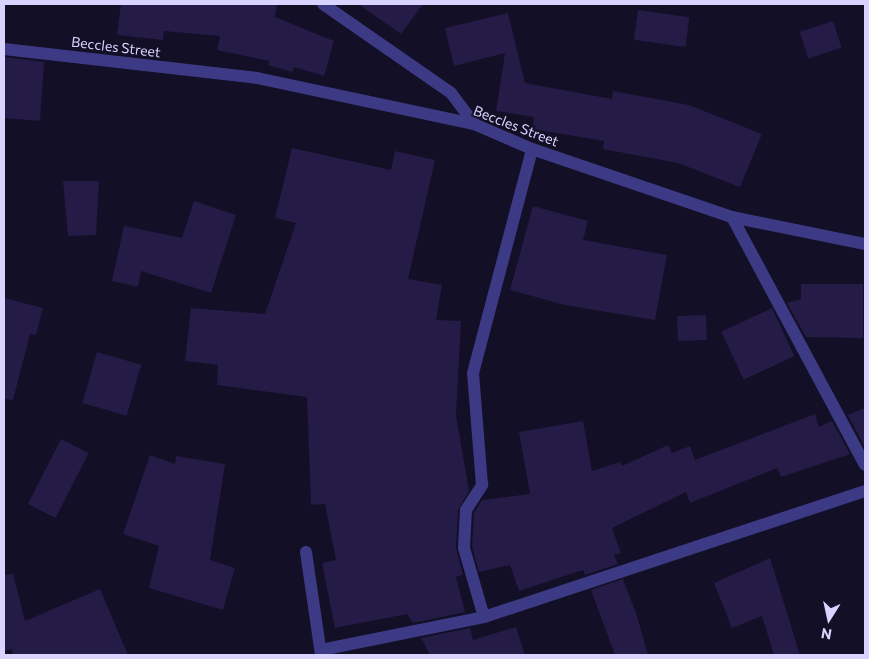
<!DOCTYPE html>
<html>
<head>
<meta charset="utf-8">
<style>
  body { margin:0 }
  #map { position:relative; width:869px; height:659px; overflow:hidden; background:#130f26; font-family:Commissioner,sans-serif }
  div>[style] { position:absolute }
  .building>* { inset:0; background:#241b47; transform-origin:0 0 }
  .minor>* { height:12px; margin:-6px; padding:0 6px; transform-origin:6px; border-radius:6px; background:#3d3a85 }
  span { translate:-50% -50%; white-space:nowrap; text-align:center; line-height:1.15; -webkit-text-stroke:4px #130f26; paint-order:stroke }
  .street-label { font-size:14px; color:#d9d4ff }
  .frame { position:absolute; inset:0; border:5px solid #d9d4ff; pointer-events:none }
  .north { position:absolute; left:804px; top:594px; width:50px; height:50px; -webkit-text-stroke:4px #130f26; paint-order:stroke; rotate:190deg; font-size:14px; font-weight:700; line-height:20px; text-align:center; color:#d9d4ff }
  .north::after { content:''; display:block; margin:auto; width:18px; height:22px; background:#d9d4ff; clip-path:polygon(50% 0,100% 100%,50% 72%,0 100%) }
</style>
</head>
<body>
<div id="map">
  <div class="building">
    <i style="clip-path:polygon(121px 4px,277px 4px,275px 17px,334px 41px,324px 76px,294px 67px,292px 72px,268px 65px,269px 61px,217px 50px,220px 36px,164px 31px,163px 40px,117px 35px)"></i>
    <i style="clip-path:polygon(358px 4px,423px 4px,401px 34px)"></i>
    <i style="left:638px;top:10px;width:52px;height:30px;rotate:8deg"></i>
    <i style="clip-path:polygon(508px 13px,525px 83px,612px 99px,613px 91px,689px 105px,762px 134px,740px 187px,678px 163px,603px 149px,604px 141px,532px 129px,534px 117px,496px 111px,505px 53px,454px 66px,445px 28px)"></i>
    <i style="left:833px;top:21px;width:28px;height:35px;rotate:72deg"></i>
    <i style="clip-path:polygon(4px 57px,44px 62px,40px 121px,4px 118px)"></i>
    <i style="clip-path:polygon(292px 148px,391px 170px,395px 151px,435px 160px,408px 279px,442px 285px,436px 320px,461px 321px,456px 415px,469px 491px,458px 510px,456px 548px,463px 575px,456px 577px,465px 612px,413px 623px,407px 614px,335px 628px,322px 563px,336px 560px,325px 504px,311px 505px,307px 397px,217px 385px,218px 365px,185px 361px,191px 308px,265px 314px,296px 223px,275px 218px)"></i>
    <i style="clip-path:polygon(63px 181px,99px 181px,96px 235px,68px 236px)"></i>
    <i style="clip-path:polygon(194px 201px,236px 215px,211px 293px,141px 271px,138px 287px,112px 281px,124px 226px,182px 238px)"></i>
    <i style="clip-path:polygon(533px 206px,588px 221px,583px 240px,667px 255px,655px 320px,565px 305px,510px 290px)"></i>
    <i style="clip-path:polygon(801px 284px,863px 284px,863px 338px,806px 337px,787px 303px,801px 299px)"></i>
    <i style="clip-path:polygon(4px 298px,43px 308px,36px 335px,30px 334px,13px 400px,4px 399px)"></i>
    <i style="left:772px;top:308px;width:53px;height:56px;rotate:65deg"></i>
    <i style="left:706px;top:315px;width:25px;height:29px;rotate:88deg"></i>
    <i style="left:97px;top:352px;width:46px;height:53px;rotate:16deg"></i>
    <i style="clip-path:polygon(865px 408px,865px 448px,848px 415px)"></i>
    <i style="clip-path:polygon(815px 414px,819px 427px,832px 421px,850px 454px,781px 477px,777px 468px,690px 503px,686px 492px,612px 528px,621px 553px,614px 555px,618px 564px,585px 575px,583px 570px,519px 591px,510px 565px,479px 572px,472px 547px,474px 513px,482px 500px,530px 494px,519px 432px,583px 421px,592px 471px,620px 462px,622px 466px,668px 445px,672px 453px,690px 446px,695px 460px)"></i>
    <i style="left:61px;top:439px;width:31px;height:73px;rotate:27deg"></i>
    <i style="clip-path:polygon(150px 455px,175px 464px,176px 456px,225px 464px,210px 560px,235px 568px,223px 610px,149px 588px,159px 546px,123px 534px)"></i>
    <i style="clip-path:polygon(770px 558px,800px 655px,774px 655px,762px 616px,732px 628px,714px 583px)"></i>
    <i style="clip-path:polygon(13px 574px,25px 621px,100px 589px,128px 655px,13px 655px,12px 649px,4px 651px,4px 575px)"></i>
    <i style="clip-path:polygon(623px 579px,637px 616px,648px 655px,615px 655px,591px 590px)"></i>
    <i style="clip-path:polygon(516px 627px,525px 655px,430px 655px,421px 638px,470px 628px,473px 640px)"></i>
  </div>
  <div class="minor">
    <i style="left:323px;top:4px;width:156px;rotate:34.8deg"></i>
    <i style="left:451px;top:93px;width:39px;rotate:53deg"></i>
    <i style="left:4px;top:49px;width:255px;rotate:6.5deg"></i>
    <i style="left:257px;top:78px;width:222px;rotate:12deg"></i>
    <i style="left:474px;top:124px;width:63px;rotate:23.3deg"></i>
    <i style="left:532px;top:149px;width:211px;rotate:18.8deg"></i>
    <i style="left:732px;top:217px;width:281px;rotate:61.8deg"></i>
    <i style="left:732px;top:217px;width:136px;rotate:11.5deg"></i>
    <i style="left:306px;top:552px;width:104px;rotate:81.7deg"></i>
    <i style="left:484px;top:617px;width:72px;rotate:-106.2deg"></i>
    <i style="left:464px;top:548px;width:38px;rotate:-87deg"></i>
    <i style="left:466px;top:510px;width:30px;rotate:-57deg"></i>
    <i style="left:482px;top:485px;width:112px;rotate:-94.6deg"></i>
    <i style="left:473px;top:373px;width:232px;rotate:-75.2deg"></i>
    <i style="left:321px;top:650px;width:166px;rotate:-11.4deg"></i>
    <i style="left:484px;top:617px;width:401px;rotate:-18.3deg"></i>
  </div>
  <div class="street-label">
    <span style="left:116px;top:47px;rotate:7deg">Beccles Street</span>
    <span style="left:516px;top:126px;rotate:21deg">Beccles Street</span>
  </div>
  <div class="frame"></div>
  <div class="north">N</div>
</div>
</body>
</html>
